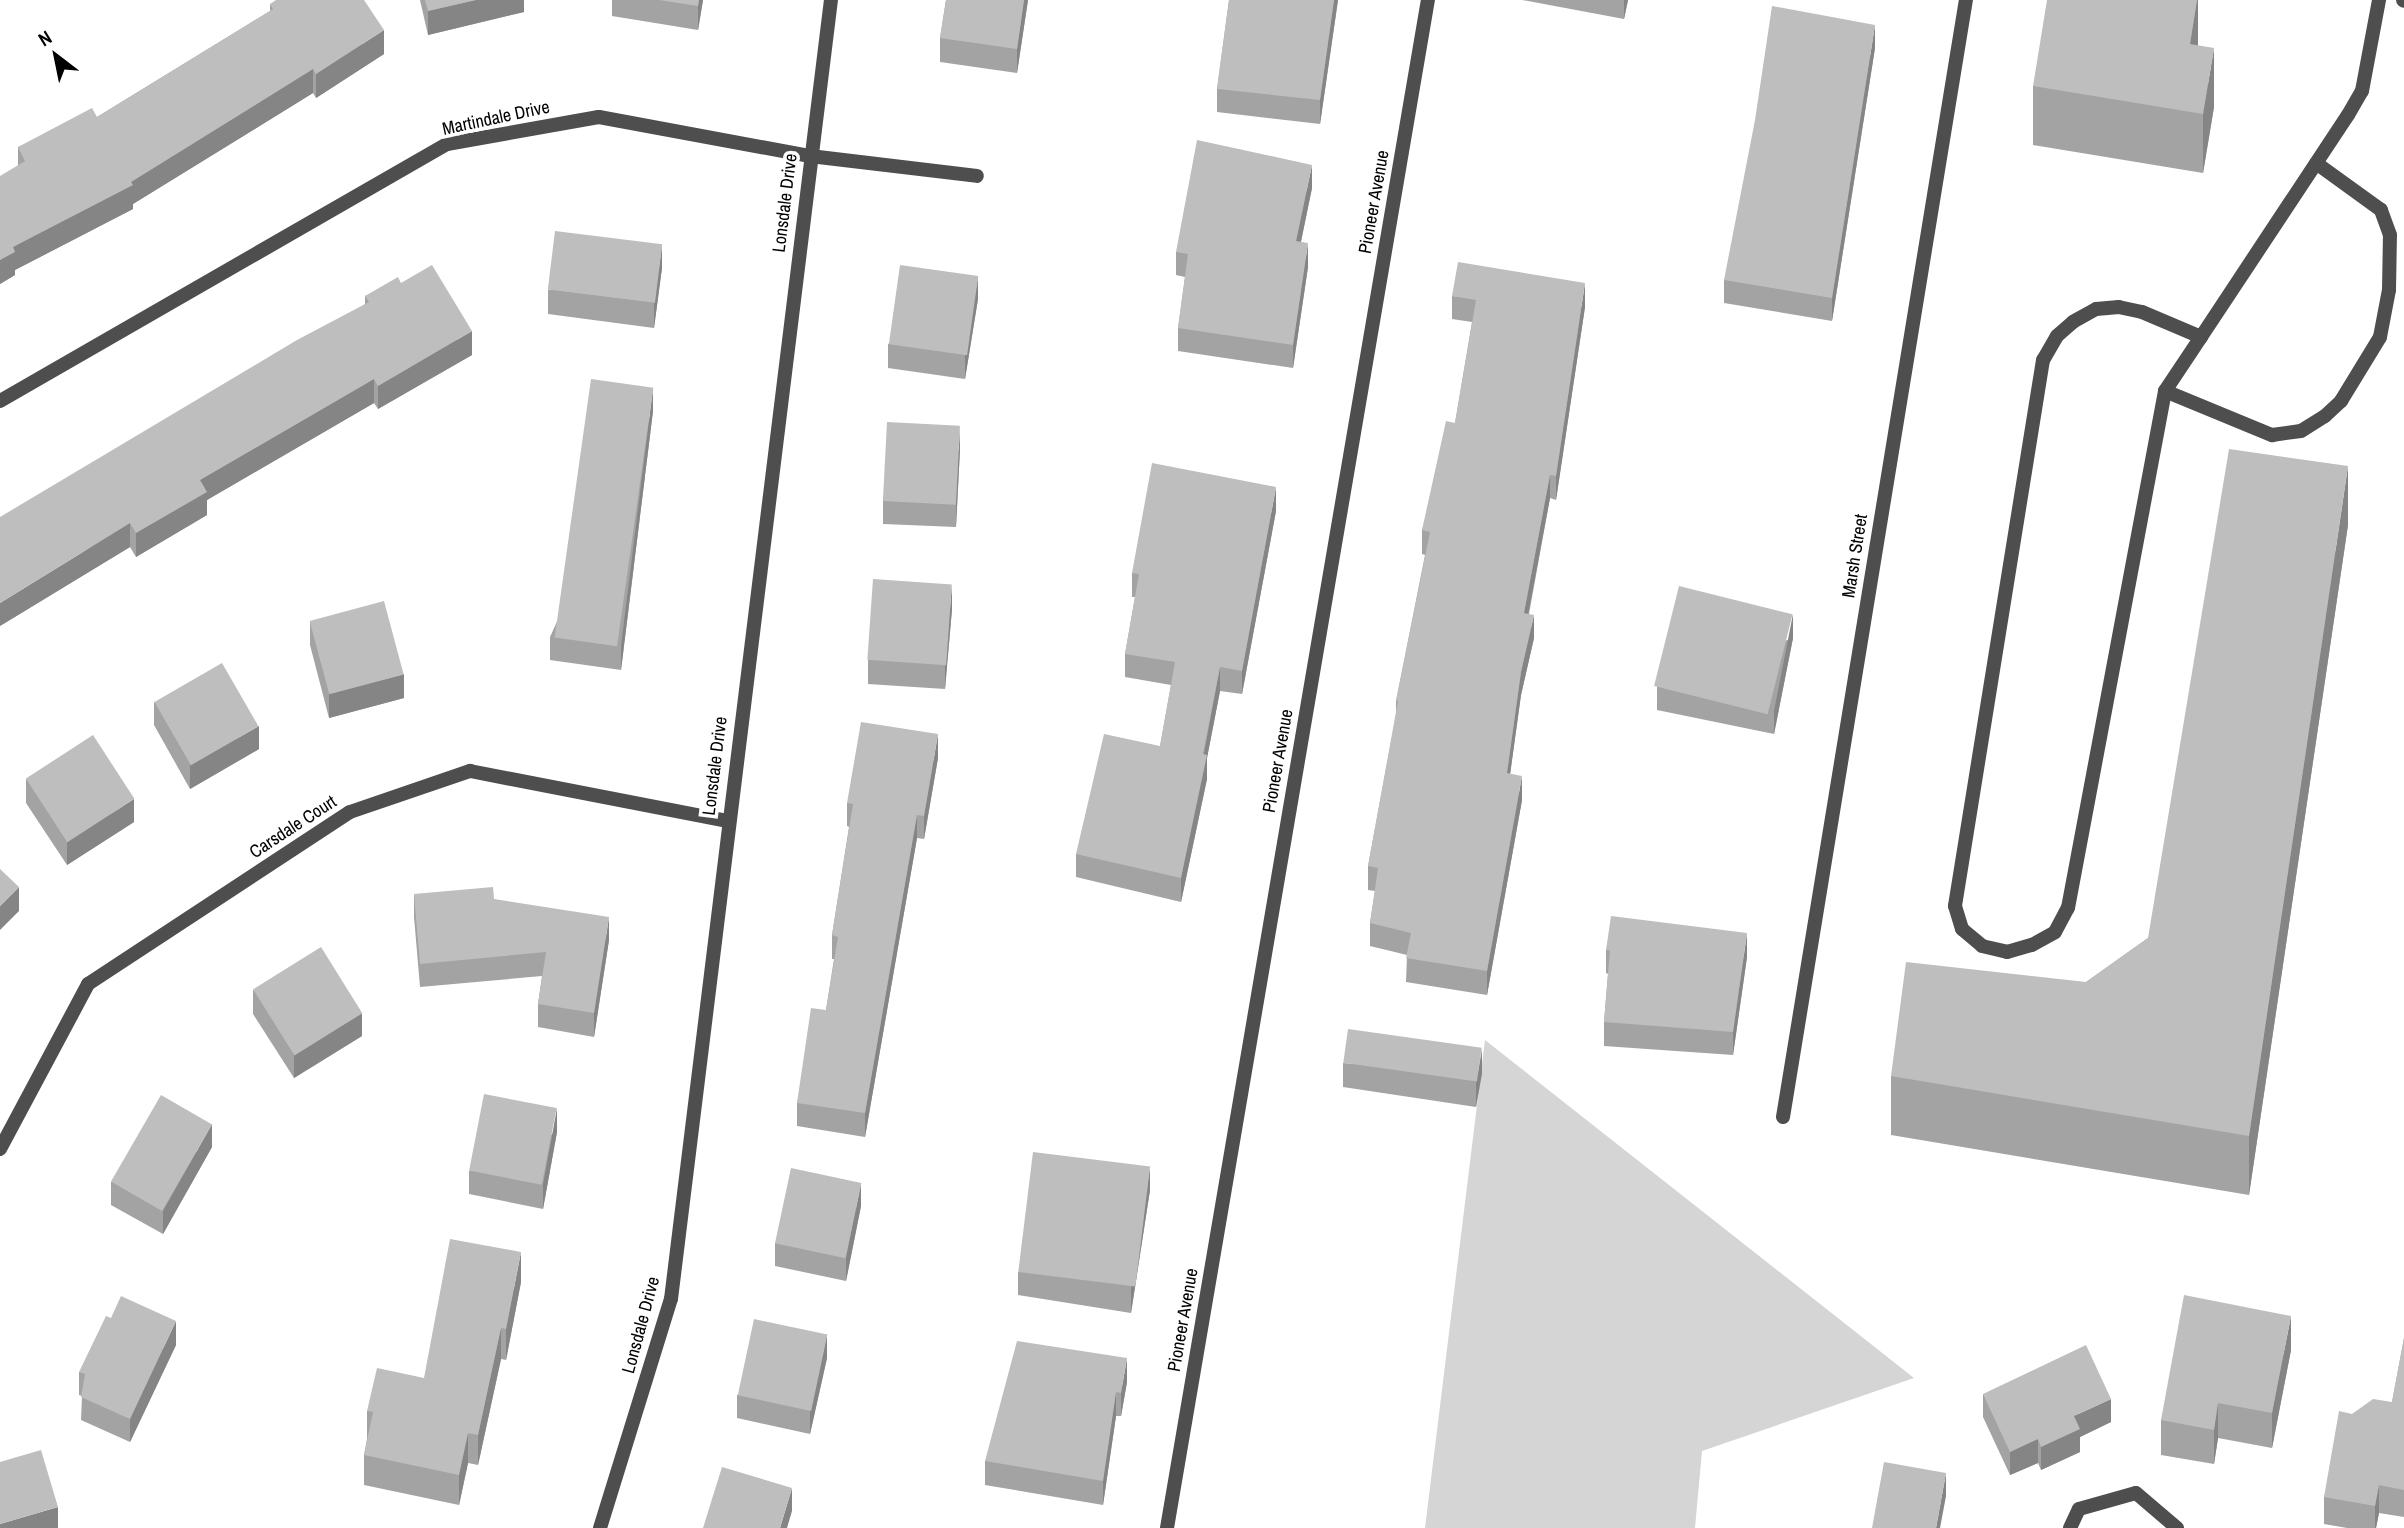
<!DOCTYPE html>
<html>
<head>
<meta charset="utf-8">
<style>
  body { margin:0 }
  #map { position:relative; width:2404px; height:1528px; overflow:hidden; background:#fff; font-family:"Archivo Narrow",sans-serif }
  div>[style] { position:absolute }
  .green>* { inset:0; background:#d5d5d5 }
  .service>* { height:14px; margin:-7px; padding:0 7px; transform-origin:7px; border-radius:7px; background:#4e4e4e }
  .minor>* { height:14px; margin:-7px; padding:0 7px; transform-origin:7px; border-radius:7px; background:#4e4e4e }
  .wall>* { inset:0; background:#a3a3a3 }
  .shaded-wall>* { inset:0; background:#858585 }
  .building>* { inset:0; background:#bebebe; transform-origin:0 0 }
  span { translate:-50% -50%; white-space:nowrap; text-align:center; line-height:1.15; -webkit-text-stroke:7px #fff; paint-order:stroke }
  .street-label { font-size:18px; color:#000 }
  .north { position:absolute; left:21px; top:21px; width:70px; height:70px; -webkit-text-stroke:5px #fff; paint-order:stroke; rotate:328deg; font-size:19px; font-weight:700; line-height:28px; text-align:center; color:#000 }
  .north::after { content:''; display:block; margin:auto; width:24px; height:32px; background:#000; clip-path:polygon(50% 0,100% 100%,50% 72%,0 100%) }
</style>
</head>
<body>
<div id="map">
  <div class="green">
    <i style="clip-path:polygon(1485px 1040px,1914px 1378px,1702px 1451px,1695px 1528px,1425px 1528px)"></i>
  </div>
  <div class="service">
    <i style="left:2201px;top:337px;width:64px;rotate:-157deg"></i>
    <i style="left:2142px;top:312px;width:24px;rotate:-168deg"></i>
    <i style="left:2119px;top:307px;width:23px;rotate:175deg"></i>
    <i style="left:2096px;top:309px;width:26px;rotate:151deg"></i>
    <i style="left:2073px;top:322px;width:21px;rotate:139deg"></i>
    <i style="left:2057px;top:336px;width:28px;rotate:120deg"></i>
    <i style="left:2043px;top:360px;width:553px;rotate:99.16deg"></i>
    <i style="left:1955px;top:906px;width:24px;rotate:73deg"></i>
    <i style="left:1962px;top:929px;width:26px;rotate:40deg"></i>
    <i style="left:1982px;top:946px;width:26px;rotate:13deg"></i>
    <i style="left:2007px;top:952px;width:26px;rotate:-16deg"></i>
    <i style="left:2032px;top:945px;width:26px;rotate:-29deg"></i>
    <i style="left:2055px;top:932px;width:27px;rotate:-62deg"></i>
    <i style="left:2068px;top:908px;width:526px;rotate:-79.37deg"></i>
    <i style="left:2165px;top:391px;width:65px;rotate:-56.3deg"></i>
    <i style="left:2201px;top:337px;width:266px;rotate:-56.5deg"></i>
    <i style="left:2348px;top:115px;width:28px;rotate:-60deg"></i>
    <i style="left:2362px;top:91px;width:93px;rotate:-79.4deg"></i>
    <i style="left:2165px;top:391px;width:116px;rotate:22.4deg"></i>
    <i style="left:2272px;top:435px;width:29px;rotate:-8deg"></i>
    <i style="left:2301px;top:431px;width:28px;rotate:-32deg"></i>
    <i style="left:2325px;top:416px;width:22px;rotate:-43deg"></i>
    <i style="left:2341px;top:401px;width:75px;rotate:-58.6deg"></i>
    <i style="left:2380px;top:337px;width:48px;rotate:-79.2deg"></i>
    <i style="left:2389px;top:290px;width:55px;rotate:-89deg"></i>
    <i style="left:2390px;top:235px;width:27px;rotate:-110deg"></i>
    <i style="left:2381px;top:210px;width:80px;rotate:-144.1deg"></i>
  </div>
  <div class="minor">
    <i style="left:2403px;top:0;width:1px;rotate:45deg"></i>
    <i style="left:0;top:401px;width:516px;rotate:-29.9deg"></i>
    <i style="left:447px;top:144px;width:154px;rotate:-10.1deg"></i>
    <i style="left:599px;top:117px;width:215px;rotate:10.5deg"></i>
    <i style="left:810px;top:156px;width:168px;rotate:6.8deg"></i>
    <i style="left:1783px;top:1117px;width:1132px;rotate:-80.7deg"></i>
    <i style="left:0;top:1149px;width:187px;rotate:-61.9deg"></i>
    <i style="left:88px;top:984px;width:313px;rotate:-33.3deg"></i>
    <i style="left:350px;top:812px;width:127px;rotate:-18.9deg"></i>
    <i style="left:470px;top:771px;width:263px;rotate:11deg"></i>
    <i style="left:600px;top:1528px;width:240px;rotate:-72.8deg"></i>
    <i style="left:671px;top:1299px;width:1309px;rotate:-82.98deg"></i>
    <i style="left:1167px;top:1528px;width:1550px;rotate:-80.31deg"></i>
    <i style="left:2070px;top:1528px;width:21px;rotate:-65deg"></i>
    <i style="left:2079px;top:1509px;width:59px;rotate:-15.7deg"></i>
    <i style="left:2136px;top:1493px;width:54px;rotate:40.5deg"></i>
  </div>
  <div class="wall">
    <i style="clip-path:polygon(420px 0,524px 0,524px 12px,428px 35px)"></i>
    <i style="clip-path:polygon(612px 0,703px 0,698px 30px,612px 16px)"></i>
    <i style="clip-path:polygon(946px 0,1028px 0,1017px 73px,940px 62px,940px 38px)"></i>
    <i style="clip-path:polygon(1229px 0,1338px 0,1320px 124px,1217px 112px,1217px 89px)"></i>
    <i style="clip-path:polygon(1522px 0,1628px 0,1624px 19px)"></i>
    <i style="clip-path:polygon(2198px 0,2198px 45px,2214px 107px,2203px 173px,2033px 145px,2033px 86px)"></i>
    <i style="clip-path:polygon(270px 4px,384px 54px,316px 98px,313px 93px,133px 204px,133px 209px,15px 270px,15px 275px,0 284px,18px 166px,18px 147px,97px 117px,270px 11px)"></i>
    <i style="clip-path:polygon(1875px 48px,1832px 321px,1724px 303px,1724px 280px)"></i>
    <i style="clip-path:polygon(1312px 188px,1301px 242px,1308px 267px,1293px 368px,1178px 351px,1178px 328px,1185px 277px,1176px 275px,1176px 252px)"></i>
    <i style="clip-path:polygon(662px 268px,654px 328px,548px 314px,548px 290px)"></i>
    <i style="clip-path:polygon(401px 283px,472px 355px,378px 409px,374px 403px,207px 500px,207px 515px,136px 557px,130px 547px,0 626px,365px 304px,365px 296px)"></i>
    <i style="clip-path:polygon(1452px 296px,1585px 307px,1556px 500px,1550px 498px,1529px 614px,1534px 638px,1521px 695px,1510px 774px,1522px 800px,1487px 995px,1406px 982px,1407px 955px,1370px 946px,1370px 923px,1375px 891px,1368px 890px,1368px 866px,1396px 715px,1396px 701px,1425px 555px,1422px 554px,1422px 530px,1455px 423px,1472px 322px,1452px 319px)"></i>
    <i style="clip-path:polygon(978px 299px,965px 379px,888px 368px,888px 344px)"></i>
    <i style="clip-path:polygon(653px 411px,621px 670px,550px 660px,550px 637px)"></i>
    <i style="clip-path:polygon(960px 449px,956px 527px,883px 524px,883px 501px)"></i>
    <i style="clip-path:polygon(1276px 511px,1242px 694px,1220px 691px,1207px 758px,1207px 779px,1181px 902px,1076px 877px,1076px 854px,1160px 746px,1171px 685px,1125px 677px,1125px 654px,1135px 597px,1132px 597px,1132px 573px)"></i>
    <i style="clip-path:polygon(2348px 525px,2249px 1195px,1891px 1135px,1891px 1076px,2086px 982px,2148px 938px)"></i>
    <i style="clip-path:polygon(952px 609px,945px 689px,868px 684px,868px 660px)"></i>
    <i style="clip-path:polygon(310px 621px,404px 698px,329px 718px,310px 645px)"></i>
    <i style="clip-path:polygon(1793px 638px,1774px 734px,1657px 710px,1657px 687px)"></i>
    <i style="clip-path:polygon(154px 702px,259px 749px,190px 789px,154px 725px)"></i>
    <i style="clip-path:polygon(938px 758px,924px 839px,917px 838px,865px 1137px,797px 1126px,797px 1103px,826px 1010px,834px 959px,832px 959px,832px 935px,849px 827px,847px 826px,847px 803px)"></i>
    <i style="clip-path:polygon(26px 779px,134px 822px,67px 865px,26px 803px)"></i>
    <i style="clip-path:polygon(414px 894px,494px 899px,609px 940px,594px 1037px,538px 1027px,538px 1004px,542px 976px,420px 987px,414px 917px)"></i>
    <i style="clip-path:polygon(1606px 950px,1747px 957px,1733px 1055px,1604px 1046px,1604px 1022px,1608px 974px,1606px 973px)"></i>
    <i style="clip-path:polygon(253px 990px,362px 1036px,294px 1078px,253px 1014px)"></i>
    <i style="clip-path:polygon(1343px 1063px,1482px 1073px,1476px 1107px,1343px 1087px)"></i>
    <i style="clip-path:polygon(557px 1132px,543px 1209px,469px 1194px,469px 1171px)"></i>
    <i style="clip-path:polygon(212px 1147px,163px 1234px,111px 1205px,111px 1182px)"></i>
    <i style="clip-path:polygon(1150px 1190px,1131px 1313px,1018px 1295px,1018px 1272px)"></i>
    <i style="clip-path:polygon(861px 1206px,846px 1281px,775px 1266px,775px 1243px)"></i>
    <i style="clip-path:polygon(521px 1282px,506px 1360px,501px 1359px,478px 1465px,468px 1463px,459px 1505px,364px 1485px,364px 1455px,367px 1439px,367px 1411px,424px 1378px)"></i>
    <i style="clip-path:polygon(2404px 1338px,2404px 1517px,2379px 1513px,2376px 1528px,2347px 1528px,2324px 1524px,2324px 1497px,2352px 1414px,2392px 1402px)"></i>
    <i style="clip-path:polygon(176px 1345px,130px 1442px,81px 1420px,82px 1396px,79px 1395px,79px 1372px)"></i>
    <i style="clip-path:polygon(2291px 1350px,2272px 1448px,2218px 1438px,2214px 1464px,2161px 1455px,2161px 1420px)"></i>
    <i style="clip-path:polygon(827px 1358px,810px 1434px,737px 1418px,737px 1395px)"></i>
    <i style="clip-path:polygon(1127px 1382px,1121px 1416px,1116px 1416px,1103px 1505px,985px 1485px,985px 1461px)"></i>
    <i style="clip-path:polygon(1983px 1394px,2111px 1422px,2080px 1437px,2080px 1452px,2041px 1470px,2038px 1463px,2010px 1475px,1983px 1417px)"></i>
  </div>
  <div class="shaded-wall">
    <i style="clip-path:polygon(476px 0,524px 0,524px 12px,428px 35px,428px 11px)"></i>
    <i style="clip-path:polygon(699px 0,703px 0,698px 30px,698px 6px)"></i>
    <i style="clip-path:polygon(1024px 0,1028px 0,1017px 73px,1017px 49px)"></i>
    <i style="clip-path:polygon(1334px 0,1338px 0,1320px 124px,1320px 100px)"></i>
    <i style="clip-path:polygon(1624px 0,1628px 0,1624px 19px)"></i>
    <i style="clip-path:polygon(2197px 0,2198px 0,2198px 55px,2190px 44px)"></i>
    <i style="clip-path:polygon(1875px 25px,1875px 48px,1832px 321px,1832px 298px)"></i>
    <i style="clip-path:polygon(384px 30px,384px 54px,316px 98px,316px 74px)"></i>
    <i style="clip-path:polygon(2214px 48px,2214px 107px,2203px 173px,2203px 114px)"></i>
    <i style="clip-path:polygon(313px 69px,313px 93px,133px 204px,133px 209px,15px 270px,15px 275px,0 284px,0 260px,13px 247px,131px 182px)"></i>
    <i style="clip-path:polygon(1312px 165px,1312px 188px,1296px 265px,1296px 241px)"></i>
    <i style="clip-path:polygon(1308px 243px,1308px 267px,1293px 368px,1293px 345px)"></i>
    <i style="clip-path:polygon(662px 245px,662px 268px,654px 328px,654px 304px)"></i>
    <i style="clip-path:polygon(978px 276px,978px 299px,965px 379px,965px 356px)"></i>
    <i style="clip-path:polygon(1585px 283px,1585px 307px,1556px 500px,1556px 476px)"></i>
    <i style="clip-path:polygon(472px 331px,472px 355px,378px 409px,378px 386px)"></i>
    <i style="clip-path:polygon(374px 379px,374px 403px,207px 500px,207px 515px,136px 557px,136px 533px,200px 480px)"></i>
    <i style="clip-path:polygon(653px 388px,653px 411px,621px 670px,621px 646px)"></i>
    <i style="clip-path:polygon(960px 426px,960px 449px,956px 527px,956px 504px)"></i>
    <i style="clip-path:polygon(2348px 466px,2348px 525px,2249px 1195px,2249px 1136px)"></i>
    <i style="clip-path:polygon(1550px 475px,1550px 498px,1524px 636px,1524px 613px)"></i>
    <i style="clip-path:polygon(1276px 487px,1276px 511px,1242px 694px,1242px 671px)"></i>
    <i style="clip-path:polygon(130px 523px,130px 547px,0 626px,0 603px)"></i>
    <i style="clip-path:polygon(952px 585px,952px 609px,945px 689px,945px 666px)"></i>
    <i style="clip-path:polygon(1793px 614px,1793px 638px,1774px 734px,1774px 711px)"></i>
    <i style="clip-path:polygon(1534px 615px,1534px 638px,1521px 695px,1507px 797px,1507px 773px,1521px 672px)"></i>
    <i style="clip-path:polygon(1220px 667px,1220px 691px,1207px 758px,1207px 779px,1181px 902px,1181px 878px)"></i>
    <i style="clip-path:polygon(404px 674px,404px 698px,329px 718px,329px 694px)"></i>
    <i style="clip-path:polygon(259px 726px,259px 749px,190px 789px,190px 765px)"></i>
    <i style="clip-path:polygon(938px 734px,938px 758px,924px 839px,924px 816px)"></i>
    <i style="clip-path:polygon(1522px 776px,1522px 800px,1487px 995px,1487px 971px)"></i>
    <i style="clip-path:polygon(134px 799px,134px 822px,67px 865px,67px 842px)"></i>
    <i style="clip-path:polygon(917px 815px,917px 838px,865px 1137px,865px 1113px)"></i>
    <i style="clip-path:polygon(19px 887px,19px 911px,0 930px,0 906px)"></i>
    <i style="clip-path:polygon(609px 917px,609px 940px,594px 1037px,594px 1013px)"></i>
    <i style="clip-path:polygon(1747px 933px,1747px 957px,1733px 1055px,1733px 1032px)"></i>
    <i style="clip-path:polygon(362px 1013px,362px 1036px,294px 1078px,294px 1055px)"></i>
    <i style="clip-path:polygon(1482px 1049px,1482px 1073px,1476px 1107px,1476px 1083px)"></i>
    <i style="clip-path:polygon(557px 1108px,557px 1132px,543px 1209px,543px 1185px)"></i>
    <i style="clip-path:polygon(212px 1124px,212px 1147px,163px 1234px,163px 1211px)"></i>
    <i style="clip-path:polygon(1150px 1167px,1150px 1190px,1131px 1313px,1131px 1290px)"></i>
    <i style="clip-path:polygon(861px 1183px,861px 1206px,846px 1281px,846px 1258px)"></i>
    <i style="clip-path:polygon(521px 1252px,521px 1282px,506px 1360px,506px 1329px)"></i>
    <i style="clip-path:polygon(2291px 1316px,2291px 1350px,2272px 1448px,2272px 1413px)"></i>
    <i style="clip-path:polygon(176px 1321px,176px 1345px,130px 1442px,130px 1419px)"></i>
    <i style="clip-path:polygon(501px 1328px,501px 1359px,478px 1465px,478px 1435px)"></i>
    <i style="clip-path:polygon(827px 1334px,827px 1358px,810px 1434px,810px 1411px)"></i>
    <i style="clip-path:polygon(1127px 1358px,1127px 1382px,1121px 1416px,1121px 1393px)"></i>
    <i style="clip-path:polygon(1116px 1392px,1116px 1416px,1103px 1505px,1103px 1481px)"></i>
    <i style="clip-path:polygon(2111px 1399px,2111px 1422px,2080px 1437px,2080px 1452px,2041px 1470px,2041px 1447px,2074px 1416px)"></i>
    <i style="clip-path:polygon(2218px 1403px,2218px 1438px,2214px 1464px,2214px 1430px)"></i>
    <i style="clip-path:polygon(468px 1433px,468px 1463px,459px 1505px,459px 1475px)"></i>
    <i style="clip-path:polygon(2038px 1439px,2038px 1463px,2010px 1475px,2010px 1452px)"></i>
    <i style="clip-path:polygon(1946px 1473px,1946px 1496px,1940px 1528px,1936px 1528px)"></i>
    <i style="clip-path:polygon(2379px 1485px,2379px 1513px,2376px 1528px,2375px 1528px,2375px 1506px)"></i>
    <i style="clip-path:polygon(792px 1488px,792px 1511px,787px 1528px,780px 1528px)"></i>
    <i style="clip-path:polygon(58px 1507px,58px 1528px,0 1528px,0 1524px)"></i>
  </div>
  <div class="building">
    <i style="clip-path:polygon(276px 0,364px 0,384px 30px,316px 74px,313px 69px,131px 182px,133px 185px,13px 247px,15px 252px,0 260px,0 176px,25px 161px,18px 147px,92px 108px,97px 117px,273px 9px,270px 4px)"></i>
    <i style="clip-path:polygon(425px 0,476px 0,428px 11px)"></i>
    <i style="clip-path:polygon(659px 0,699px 0,698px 6px)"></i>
    <i style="clip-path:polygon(946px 0,1024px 0,1017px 49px,940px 38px)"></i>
    <i style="clip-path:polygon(1229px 0,1334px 0,1320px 100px,1217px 89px)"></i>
    <i style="clip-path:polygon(2047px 0,2197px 0,2190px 44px,2214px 48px,2203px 114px,2033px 86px)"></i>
    <i style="clip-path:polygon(1772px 6px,1875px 25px,1832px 298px,1724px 280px,1755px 120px)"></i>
    <i style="clip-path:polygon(1197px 140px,1312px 165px,1296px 241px,1308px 243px,1293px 345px,1178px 328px,1188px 254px,1176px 252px)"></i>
    <i style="left:555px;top:231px;width:108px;height:59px;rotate:7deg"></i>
    <i style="clip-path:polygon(1458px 262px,1585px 283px,1556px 476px,1550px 475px,1524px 613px,1534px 615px,1521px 672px,1507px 773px,1522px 776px,1487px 971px,1406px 958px,1411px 933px,1370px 923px,1378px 868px,1368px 866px,1398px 701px,1396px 701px,1430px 532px,1422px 530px,1446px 421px,1455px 423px,1476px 300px,1452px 296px)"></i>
    <i style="clip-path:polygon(432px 265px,472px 331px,378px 386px,374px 379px,200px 480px,207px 492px,136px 533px,130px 523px,0 603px,0 517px,297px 340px,369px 302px,365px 296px,398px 277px,401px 283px)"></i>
    <i style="left:900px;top:265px;width:79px;height:80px;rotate:8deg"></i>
    <i style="left:591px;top:379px;width:63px;height:261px;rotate:8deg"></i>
    <i style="left:887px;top:422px;width:73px;height:79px;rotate:3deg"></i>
    <i style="clip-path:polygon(2229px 449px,2348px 466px,2249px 1136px,1891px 1076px,1906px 962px,2086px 982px,2148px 938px)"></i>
    <i style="clip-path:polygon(1152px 463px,1276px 487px,1242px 671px,1220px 667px,1203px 754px,1207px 755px,1181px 878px,1076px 854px,1104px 734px,1160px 746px,1175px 662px,1125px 654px,1139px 574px,1132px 573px)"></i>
    <i style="left:873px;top:579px;width:79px;height:81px;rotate:4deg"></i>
    <i style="left:1679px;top:586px;width:117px;height:103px;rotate:14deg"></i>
    <i style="left:384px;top:601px;width:76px;height:77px;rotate:75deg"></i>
    <i style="left:222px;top:663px;width:73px;height:78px;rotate:60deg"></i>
    <i style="clip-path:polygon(861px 722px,938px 734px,924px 816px,917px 815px,865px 1113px,797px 1103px,811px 1008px,826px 1010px,838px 937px,832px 935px,853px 804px,847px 803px)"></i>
    <i style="left:93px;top:735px;width:76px;height:80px;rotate:57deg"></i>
    <i style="clip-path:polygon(0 869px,19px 887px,0 906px)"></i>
    <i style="clip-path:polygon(493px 887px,494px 899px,609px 917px,594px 1013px,538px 1004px,546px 952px,420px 964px,414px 894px)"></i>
    <i style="clip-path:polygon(1611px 916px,1747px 933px,1733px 1032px,1604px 1022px,1610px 950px,1606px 950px)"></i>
    <i style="left:321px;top:947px;width:78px;height:80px;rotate:58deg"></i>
    <i style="left:1348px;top:1029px;width:135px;height:34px;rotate:8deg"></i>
    <i style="left:484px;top:1094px;width:74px;height:78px;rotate:11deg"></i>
    <i style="left:161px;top:1095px;width:59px;height:100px;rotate:30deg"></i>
    <i style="left:1033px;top:1152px;width:118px;height:121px;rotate:7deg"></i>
    <i style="left:791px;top:1168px;width:72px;height:77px;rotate:12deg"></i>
    <i style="clip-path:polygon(450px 1239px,521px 1252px,506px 1329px,501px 1328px,478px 1435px,468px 1433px,459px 1475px,364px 1455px,373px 1412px,367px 1411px,377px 1368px,424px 1378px)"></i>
    <i style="clip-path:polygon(2184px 1295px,2291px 1316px,2272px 1413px,2218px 1403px,2214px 1430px,2161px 1420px)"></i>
    <i style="clip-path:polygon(121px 1296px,176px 1321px,130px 1419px,81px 1397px,85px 1374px,79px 1372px,106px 1316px,111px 1318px)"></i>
    <i style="left:754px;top:1319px;width:75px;height:78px;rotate:12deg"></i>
    <i style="clip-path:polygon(2404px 1338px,2404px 1490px,2379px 1485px,2375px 1506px,2324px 1497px,2339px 1411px,2352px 1414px,2373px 1399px,2392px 1402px)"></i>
    <i style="clip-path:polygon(1017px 1341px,1127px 1358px,1121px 1393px,1116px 1392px,1103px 1481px,985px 1461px)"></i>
    <i style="clip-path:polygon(2086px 1345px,2111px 1399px,2074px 1416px,2080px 1429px,2041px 1447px,2038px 1439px,2010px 1452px,1983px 1394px)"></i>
    <i style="clip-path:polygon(41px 1450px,58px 1507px,0 1524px,0 1462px)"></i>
    <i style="clip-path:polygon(1884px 1462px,1946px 1473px,1936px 1528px,1872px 1528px)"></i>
    <i style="clip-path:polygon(722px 1467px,792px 1488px,780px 1528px,703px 1528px)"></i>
  </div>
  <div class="street-label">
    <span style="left:496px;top:118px;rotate:-12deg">Martindale Drive</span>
    <span style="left:1374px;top:202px;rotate:-80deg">Pioneer Avenue</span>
    <span style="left:785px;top:203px;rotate:-83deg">Lonsdale Drive</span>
    <span style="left:1855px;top:556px;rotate:-81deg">Marsh Street</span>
    <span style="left:1278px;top:761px;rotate:-80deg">Pioneer Avenue</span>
    <span style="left:715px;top:766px;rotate:-83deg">Lonsdale Drive</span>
    <span style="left:293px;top:827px;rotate:-33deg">Carsdale Court</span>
    <span style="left:1183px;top:1320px;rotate:-80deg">Pioneer Avenue</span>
    <span style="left:641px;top:1325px;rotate:-75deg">Lonsdale Drive</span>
  </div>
  <div class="north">N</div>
</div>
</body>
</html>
